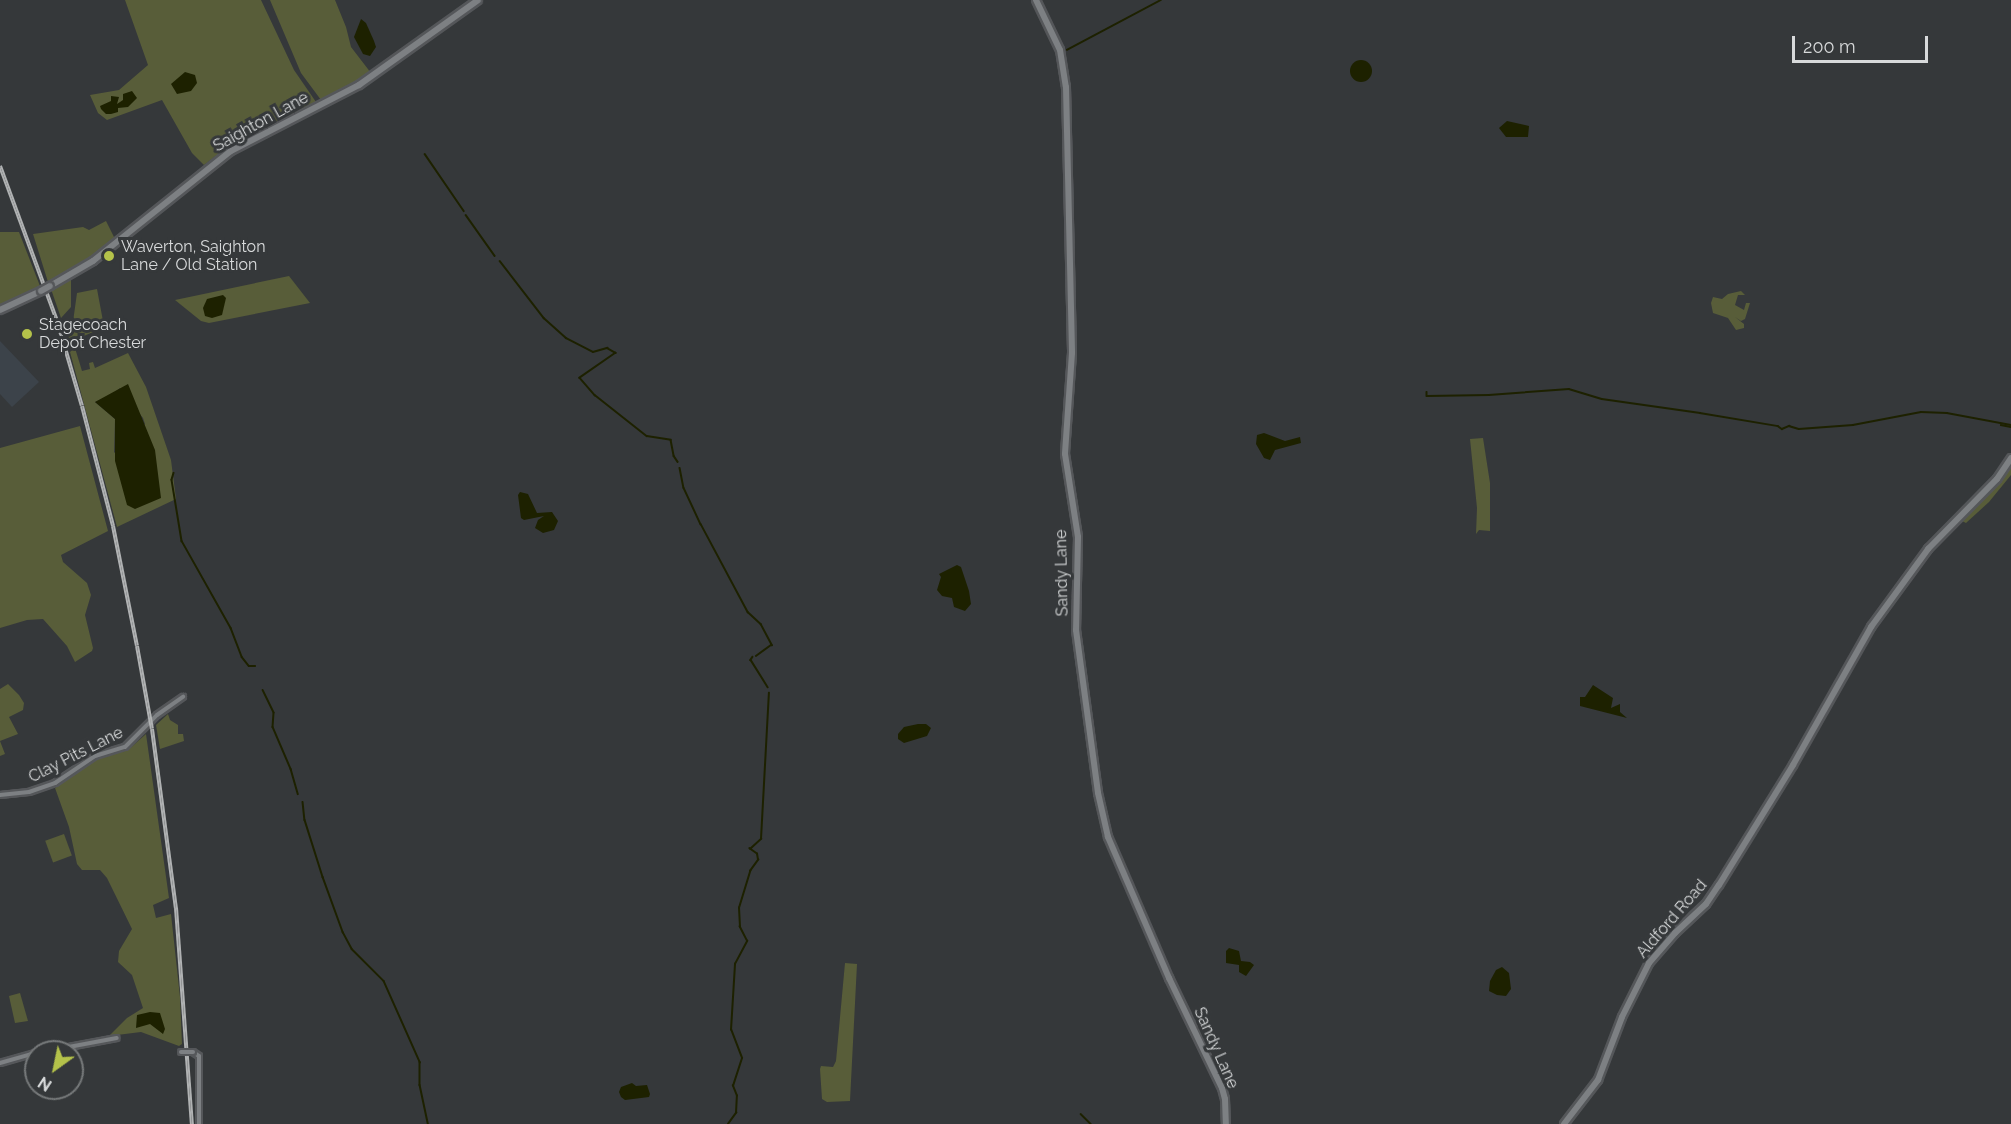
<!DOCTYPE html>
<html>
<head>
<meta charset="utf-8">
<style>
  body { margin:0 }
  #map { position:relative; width:2011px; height:1124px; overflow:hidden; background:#35383a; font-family:Raleway,sans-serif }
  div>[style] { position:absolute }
  .built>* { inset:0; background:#3c434a }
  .green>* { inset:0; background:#585d39; transform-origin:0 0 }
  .water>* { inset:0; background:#1d2100 }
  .round { border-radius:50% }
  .stream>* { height:1.5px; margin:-0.75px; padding:0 0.75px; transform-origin:0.75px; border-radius:0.75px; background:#1d2100 }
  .roads { filter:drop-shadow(2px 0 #55575a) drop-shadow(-2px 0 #55575a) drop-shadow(0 2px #55575a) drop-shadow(0 -2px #55575a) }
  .street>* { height:4px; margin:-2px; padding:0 2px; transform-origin:2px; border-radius:2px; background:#7d8083 }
  .secondary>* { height:6px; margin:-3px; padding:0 3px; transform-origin:3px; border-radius:3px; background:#7d8083 }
  .rail>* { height:4px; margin-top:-2px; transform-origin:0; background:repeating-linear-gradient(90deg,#35383a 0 4.5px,#b0b2b3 0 9px); box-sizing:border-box; border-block:2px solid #b0b2b3 }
  .bridges { filter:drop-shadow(2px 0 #55575a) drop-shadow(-2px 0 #55575a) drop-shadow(0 2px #55575a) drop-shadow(0 -2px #55575a) }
  .street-bridge>* { height:4px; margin:-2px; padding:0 2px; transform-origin:2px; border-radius:2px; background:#7d8083 }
  .secondary-bridge>* { height:6px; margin:-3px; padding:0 3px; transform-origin:3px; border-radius:3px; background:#7d8083 }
  .dots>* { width:16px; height:16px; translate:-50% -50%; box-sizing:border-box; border:3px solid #35383a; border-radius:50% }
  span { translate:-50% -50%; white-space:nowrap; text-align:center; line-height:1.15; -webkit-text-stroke:6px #35383a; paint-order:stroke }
  .street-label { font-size:16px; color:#d8dadb }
  .poi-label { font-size:16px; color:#d8dadb }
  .left { translate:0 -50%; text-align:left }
  .north { position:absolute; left:24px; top:1040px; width:60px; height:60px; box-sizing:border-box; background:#35383a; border:2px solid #76797a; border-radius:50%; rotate:213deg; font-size:16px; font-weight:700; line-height:24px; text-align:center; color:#d8dadb }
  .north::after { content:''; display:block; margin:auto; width:21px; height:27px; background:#b4c24a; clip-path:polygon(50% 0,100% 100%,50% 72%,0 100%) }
  .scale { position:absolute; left:1792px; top:36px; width:136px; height:27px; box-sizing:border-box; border:3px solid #d8dadb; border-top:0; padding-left:8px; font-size:18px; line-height:21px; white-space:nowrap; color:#d8dadb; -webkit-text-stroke:4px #35383a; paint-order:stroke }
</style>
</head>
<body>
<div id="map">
  <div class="built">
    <i style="clip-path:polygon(0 341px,39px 382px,12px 407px,0 394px)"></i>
  </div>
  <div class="green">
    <i style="clip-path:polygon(125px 0,261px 0,294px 70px,316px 102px,226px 148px,204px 165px,192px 153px,162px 100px,107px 120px,98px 113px,90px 95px,119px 90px,148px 65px)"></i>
    <i style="clip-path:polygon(270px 0,335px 0,346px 27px,351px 47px,371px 73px,321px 100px,301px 73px)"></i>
    <i style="clip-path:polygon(106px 221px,116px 241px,95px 257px,48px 282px,33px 234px,83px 227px,89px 230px)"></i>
    <i style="clip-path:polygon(0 232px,19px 232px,40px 286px,0 307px)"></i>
    <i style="clip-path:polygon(289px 276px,310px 303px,209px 323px,201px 321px,175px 300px)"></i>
    <i style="clip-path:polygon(71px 279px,71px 307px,61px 318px,51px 289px)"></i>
    <i style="clip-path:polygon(97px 289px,103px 321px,93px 332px,68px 343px,65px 332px,72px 329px,77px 293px)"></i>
    <i style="clip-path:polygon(1741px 291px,1745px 295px,1738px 295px,1735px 305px,1744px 310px,1746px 303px,1750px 303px,1745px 319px,1741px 321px,1735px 317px,1744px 324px,1744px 328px,1736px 330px,1728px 318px,1713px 313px,1711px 303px,1713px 297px,1722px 299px,1728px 294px)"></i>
    <i style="clip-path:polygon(evenodd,75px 348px,82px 371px,90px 369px,89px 363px,93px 362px,95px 368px,128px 353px,146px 387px,171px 460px,176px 499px,117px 527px,70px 352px,75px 348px,120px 388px,143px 418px,145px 424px,114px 453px,115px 419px,95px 402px,111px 395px,120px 388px)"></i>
    <i style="clip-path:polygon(80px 426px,108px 531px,61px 555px,63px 562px,87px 583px,91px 595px,85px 615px,93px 648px,92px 651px,75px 662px,67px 646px,43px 619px,27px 620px,0 628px,0 448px)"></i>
    <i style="clip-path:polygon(1483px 438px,1490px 483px,1490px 531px,1479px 530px,1476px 534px,1477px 508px,1470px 439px)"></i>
    <i style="clip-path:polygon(2011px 465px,2011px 475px,1989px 502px,1966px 523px,1960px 520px)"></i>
    <i style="clip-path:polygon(8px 684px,19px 695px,24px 703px,23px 710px,9px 717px,18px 734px,0 741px,5px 754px,0 756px,0 689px)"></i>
    <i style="clip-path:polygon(168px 714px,170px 720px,178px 725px,178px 734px,183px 734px,184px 741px,160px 749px,156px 725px)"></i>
    <i style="clip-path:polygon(146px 734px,169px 898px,153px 905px,156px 918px,171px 914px,180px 997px,182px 1044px,179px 1046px,141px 1032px,109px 1036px,127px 1018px,143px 1008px,132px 975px,118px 962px,119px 951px,132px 929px,107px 878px,100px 870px,82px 870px,77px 864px,69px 827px,55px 788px,91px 761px,128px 750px)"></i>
    <i style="left:64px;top:834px;width:23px;height:20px;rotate:70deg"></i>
    <i style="clip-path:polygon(845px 963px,857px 964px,850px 1101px,827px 1102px,822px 1099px,820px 1069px,821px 1066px,833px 1067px,836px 1061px)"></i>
    <i style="clip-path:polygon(20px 993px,28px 1021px,15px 1023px,9px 996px)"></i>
  </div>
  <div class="water">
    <i style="clip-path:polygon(361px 19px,366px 23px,374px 41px,376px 47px,370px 56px,363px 54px,354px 37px)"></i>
    <i class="round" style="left:1350px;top:60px;width:22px;height:22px"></i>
    <i style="clip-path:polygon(185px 72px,195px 75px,197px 83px,191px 91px,177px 94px,171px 84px)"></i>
    <i style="clip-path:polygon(132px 91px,137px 98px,128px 107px,118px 108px,118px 112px,111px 114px,106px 114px,101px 109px,100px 106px,111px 101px,111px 96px,119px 97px,117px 104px,123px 100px,123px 94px)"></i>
    <i style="clip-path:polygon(1507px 121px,1529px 126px,1528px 137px,1506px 137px,1499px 128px)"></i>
    <i style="clip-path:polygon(223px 295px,226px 298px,222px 315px,212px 318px,205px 316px,203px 308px,207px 299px)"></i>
    <i style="clip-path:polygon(128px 384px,155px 450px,161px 498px,135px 509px,127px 505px,115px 461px,115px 419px,95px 402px)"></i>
    <i style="clip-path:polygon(1264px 433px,1285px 441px,1300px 437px,1301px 443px,1275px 450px,1270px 460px,1264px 458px,1256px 444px,1257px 435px)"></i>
    <i style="clip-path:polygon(520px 492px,528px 494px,537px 513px,552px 512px,558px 521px,554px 530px,543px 533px,535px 528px,538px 520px,544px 516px,524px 520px,521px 518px,518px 495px)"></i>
    <i style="clip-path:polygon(957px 565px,961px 567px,969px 591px,971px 604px,965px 611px,954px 607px,952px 598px,942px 596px,937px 590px,941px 577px,939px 574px)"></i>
    <i style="clip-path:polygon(1593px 685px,1613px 698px,1611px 708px,1620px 704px,1620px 712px,1627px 718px,1580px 706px,1580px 697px,1585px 697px)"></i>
    <i style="clip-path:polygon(918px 724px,926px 724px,931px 728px,927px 736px,904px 743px,898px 739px,898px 734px,904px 727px)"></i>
    <i style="clip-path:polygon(1229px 948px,1239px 951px,1241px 961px,1250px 962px,1254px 965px,1246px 976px,1239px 972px,1239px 965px,1226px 963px,1226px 951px)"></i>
    <i style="clip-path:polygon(1502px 967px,1509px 973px,1511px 989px,1506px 996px,1497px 995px,1489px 991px,1490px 981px,1496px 970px)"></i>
    <i style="clip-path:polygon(150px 1012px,160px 1013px,165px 1029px,163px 1034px,150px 1024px,136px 1028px,137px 1015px)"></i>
    <i style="clip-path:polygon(632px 1083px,636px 1086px,647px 1085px,650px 1094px,649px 1097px,625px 1100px,621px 1097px,619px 1092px,621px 1087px)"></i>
  </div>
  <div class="stream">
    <i style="left:1067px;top:50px;width:106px;rotate:-28deg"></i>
    <i style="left:425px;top:154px;width:69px;rotate:55.6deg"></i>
    <i style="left:466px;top:215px;width:50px;rotate:54.7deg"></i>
    <i style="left:500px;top:261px;width:72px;rotate:52.3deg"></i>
    <i style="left:544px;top:318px;width:30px;rotate:42deg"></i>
    <i style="left:566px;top:338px;width:30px;rotate:27deg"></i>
    <i style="left:593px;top:352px;width:15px;rotate:-16deg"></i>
    <i style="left:607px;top:348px;width:10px;rotate:29deg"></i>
    <i style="left:616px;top:353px;width:44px;rotate:145.2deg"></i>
    <i style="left:580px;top:378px;width:23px;rotate:49deg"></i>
    <i style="left:595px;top:395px;width:66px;rotate:38.3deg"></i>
    <i style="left:647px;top:436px;width:24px;rotate:9deg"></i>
    <i style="left:671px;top:440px;width:16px;rotate:79deg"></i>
    <i style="left:674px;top:456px;width:7px;rotate:56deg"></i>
    <i style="left:1427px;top:392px;width:4px;rotate:90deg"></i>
    <i style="left:1427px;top:396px;width:62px;rotate:-0.9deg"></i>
    <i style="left:1489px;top:395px;width:80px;rotate:-4.3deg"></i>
    <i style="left:1569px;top:389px;width:34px;rotate:17deg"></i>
    <i style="left:1602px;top:399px;width:99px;rotate:8.1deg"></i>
    <i style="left:1700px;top:413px;width:79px;rotate:9.5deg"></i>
    <i style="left:1778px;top:426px;width:5px;rotate:37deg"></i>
    <i style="left:1782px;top:429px;width:8px;rotate:-23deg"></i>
    <i style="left:1789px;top:426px;width:10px;rotate:17deg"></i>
    <i style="left:1799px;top:429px;width:54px;rotate:-4.2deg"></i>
    <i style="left:1853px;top:425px;width:69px;rotate:-10.8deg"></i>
    <i style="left:1921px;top:412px;width:26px;rotate:2deg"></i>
    <i style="left:1947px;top:413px;width:65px;rotate:10.6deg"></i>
    <i style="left:2001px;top:425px;width:10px;rotate:11deg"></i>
    <i style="left:680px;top:468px;width:20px;rotate:79deg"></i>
    <i style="left:684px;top:488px;width:40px;rotate:65deg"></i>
    <i style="left:701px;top:524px;width:100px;rotate:61.9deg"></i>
    <i style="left:748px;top:612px;width:18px;rotate:43deg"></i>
    <i style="left:761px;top:624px;width:24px;rotate:62deg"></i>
    <i style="left:772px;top:645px;width:19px;rotate:144deg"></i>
    <i style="left:174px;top:473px;width:7px;rotate:106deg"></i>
    <i style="left:172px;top:480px;width:62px;rotate:80.7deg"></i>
    <i style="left:182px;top:541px;width:100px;rotate:60.6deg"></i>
    <i style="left:231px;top:628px;width:31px;rotate:69deg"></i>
    <i style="left:242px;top:657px;width:11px;rotate:52deg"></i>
    <i style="left:249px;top:666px;width:6px"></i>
    <i style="left:753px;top:657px;width:4px;rotate:124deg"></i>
    <i style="left:751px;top:660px;width:32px;rotate:58deg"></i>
    <i style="left:263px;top:690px;width:25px;rotate:64deg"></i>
    <i style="left:274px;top:713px;width:14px;rotate:94deg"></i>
    <i style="left:273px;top:727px;width:46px;rotate:66.8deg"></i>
    <i style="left:291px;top:769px;width:26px;rotate:74deg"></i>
    <i style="left:303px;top:802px;width:18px;rotate:84deg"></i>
    <i style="left:305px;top:820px;width:60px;rotate:72.5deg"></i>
    <i style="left:323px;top:877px;width:59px;rotate:70deg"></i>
    <i style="left:343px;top:932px;width:19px;rotate:62deg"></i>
    <i style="left:352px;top:949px;width:45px;rotate:45deg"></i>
    <i style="left:384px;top:981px;width:89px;rotate:66deg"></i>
    <i style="left:420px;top:1062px;width:23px;rotate:90deg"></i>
    <i style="left:420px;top:1085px;width:40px;rotate:78deg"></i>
    <i style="left:1081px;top:1114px;width:14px;rotate:45deg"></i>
    <i style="left:728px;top:1124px;width:14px;rotate:-54deg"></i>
    <i style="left:736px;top:1113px;width:17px;rotate:-87deg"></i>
    <i style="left:737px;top:1096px;width:11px;rotate:-112deg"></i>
    <i style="left:733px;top:1086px;width:29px;rotate:-72deg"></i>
    <i style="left:742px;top:1058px;width:30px;rotate:-111deg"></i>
    <i style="left:731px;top:1030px;width:66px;rotate:-86.5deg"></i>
    <i style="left:735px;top:964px;width:26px;rotate:-62deg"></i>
    <i style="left:747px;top:941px;width:16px;rotate:-117deg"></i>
    <i style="left:740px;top:927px;width:19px;rotate:-93deg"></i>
    <i style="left:739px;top:908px;width:39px;rotate:-73deg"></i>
    <i style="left:750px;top:871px;width:14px;rotate:-54deg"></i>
    <i style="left:758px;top:860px;width:6px;rotate:-99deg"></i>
    <i style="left:757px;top:854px;width:9px;rotate:-144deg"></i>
    <i style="left:750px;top:849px;width:15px;rotate:-42deg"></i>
    <i style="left:761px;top:839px;width:146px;rotate:-86.9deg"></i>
  </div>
  <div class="roads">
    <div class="street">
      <i style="left:0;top:795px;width:29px;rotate:-6deg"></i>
      <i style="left:29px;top:792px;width:28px;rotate:-19deg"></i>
      <i style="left:55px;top:783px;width:48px;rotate:-34deg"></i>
      <i style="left:95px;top:756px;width:31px;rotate:-17deg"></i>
      <i style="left:125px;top:747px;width:45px;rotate:-45deg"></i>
      <i style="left:157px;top:715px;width:32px;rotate:-35deg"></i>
      <i style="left:42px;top:1052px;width:76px;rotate:-10.6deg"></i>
      <i style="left:193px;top:1052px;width:7px;rotate:34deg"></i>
      <i style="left:199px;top:1056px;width:68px;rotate:90deg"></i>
      <i style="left:0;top:1063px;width:37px;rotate:-16deg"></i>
    </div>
    <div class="secondary">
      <i style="left:1036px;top:0;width:55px;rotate:64.4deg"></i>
      <i style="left:1060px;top:50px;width:37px;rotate:81deg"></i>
      <i style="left:1066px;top:87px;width:266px;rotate:88.7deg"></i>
      <i style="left:1072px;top:353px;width:101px;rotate:94deg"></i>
      <i style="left:1065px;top:454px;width:84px;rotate:81.1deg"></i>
      <i style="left:1078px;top:537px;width:93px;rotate:91.2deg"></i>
      <i style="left:1076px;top:630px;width:164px;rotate:82.3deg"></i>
      <i style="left:1098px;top:793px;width:45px;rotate:77.2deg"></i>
      <i style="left:1108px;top:837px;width:154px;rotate:66.6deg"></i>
      <i style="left:1169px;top:978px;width:122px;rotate:64.3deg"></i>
      <i style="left:1222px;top:1088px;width:11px;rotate:75deg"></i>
      <i style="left:1225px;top:1099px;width:25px;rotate:88deg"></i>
      <i style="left:50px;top:286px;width:50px;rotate:-30.2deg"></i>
      <i style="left:93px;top:261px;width:176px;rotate:-38.6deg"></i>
      <i style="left:231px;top:151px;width:144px;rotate:-27.3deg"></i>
      <i style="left:359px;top:85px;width:146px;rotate:-35.5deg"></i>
      <i style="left:0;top:310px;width:45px;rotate:-24.9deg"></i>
      <i style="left:1564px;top:1124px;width:56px;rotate:-52.3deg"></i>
      <i style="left:1598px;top:1080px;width:67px;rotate:-69.1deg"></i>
      <i style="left:1622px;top:1017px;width:60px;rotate:-63.4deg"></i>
      <i style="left:1649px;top:963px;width:40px;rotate:-49deg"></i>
      <i style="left:1675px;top:933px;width:42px;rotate:-43.1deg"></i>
      <i style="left:1706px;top:904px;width:23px;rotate:-56deg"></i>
      <i style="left:1719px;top:885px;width:141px;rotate:-58.3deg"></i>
      <i style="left:1793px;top:765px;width:159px;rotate:-60.5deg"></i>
      <i style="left:1871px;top:627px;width:97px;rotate:-53.8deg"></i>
      <i style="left:1928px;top:549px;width:98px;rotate:-45.4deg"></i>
      <i style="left:1997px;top:479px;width:25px;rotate:-56deg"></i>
    </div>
  </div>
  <div class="rail">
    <i style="left:0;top:166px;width:168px;rotate:69.8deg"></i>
    <i style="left:58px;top:324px;width:85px;rotate:73.7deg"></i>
    <i style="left:82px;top:406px;width:124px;rotate:75.5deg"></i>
    <i style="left:113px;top:526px;width:122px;rotate:78.7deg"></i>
    <i style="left:137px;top:646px;width:84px;rotate:79.8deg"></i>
    <i style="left:152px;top:729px;width:181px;rotate:82.4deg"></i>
    <i style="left:176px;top:908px;width:217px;rotate:85.8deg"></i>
  </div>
  <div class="bridges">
    <div class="street-bridge">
      <i style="left:181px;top:1052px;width:12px"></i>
    </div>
    <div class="secondary-bridge">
      <i style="left:41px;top:291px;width:10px;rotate:-29deg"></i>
    </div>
  </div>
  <div class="dots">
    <i style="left:109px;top:256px;background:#b4c24a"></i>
    <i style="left:27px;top:334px;background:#b4c24a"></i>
  </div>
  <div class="street-label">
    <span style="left:261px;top:122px;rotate:-29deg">Saighton Lane</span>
    <span style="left:1062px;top:573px;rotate:-91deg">Sandy Lane</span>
    <span style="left:76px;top:755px;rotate:-27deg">Clay Pits Lane</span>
    <span style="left:1672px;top:919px;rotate:-49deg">Aldford Road</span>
    <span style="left:1216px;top:1048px;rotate:66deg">Sandy Lane</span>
  </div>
  <div class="poi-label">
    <span class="left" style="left:121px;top:256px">Waverton, Saighton<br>Lane / Old Station</span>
    <span class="left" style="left:39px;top:334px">Stagecoach<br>Depot Chester</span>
  </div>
  <div class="north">N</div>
  <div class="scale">200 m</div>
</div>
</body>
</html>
